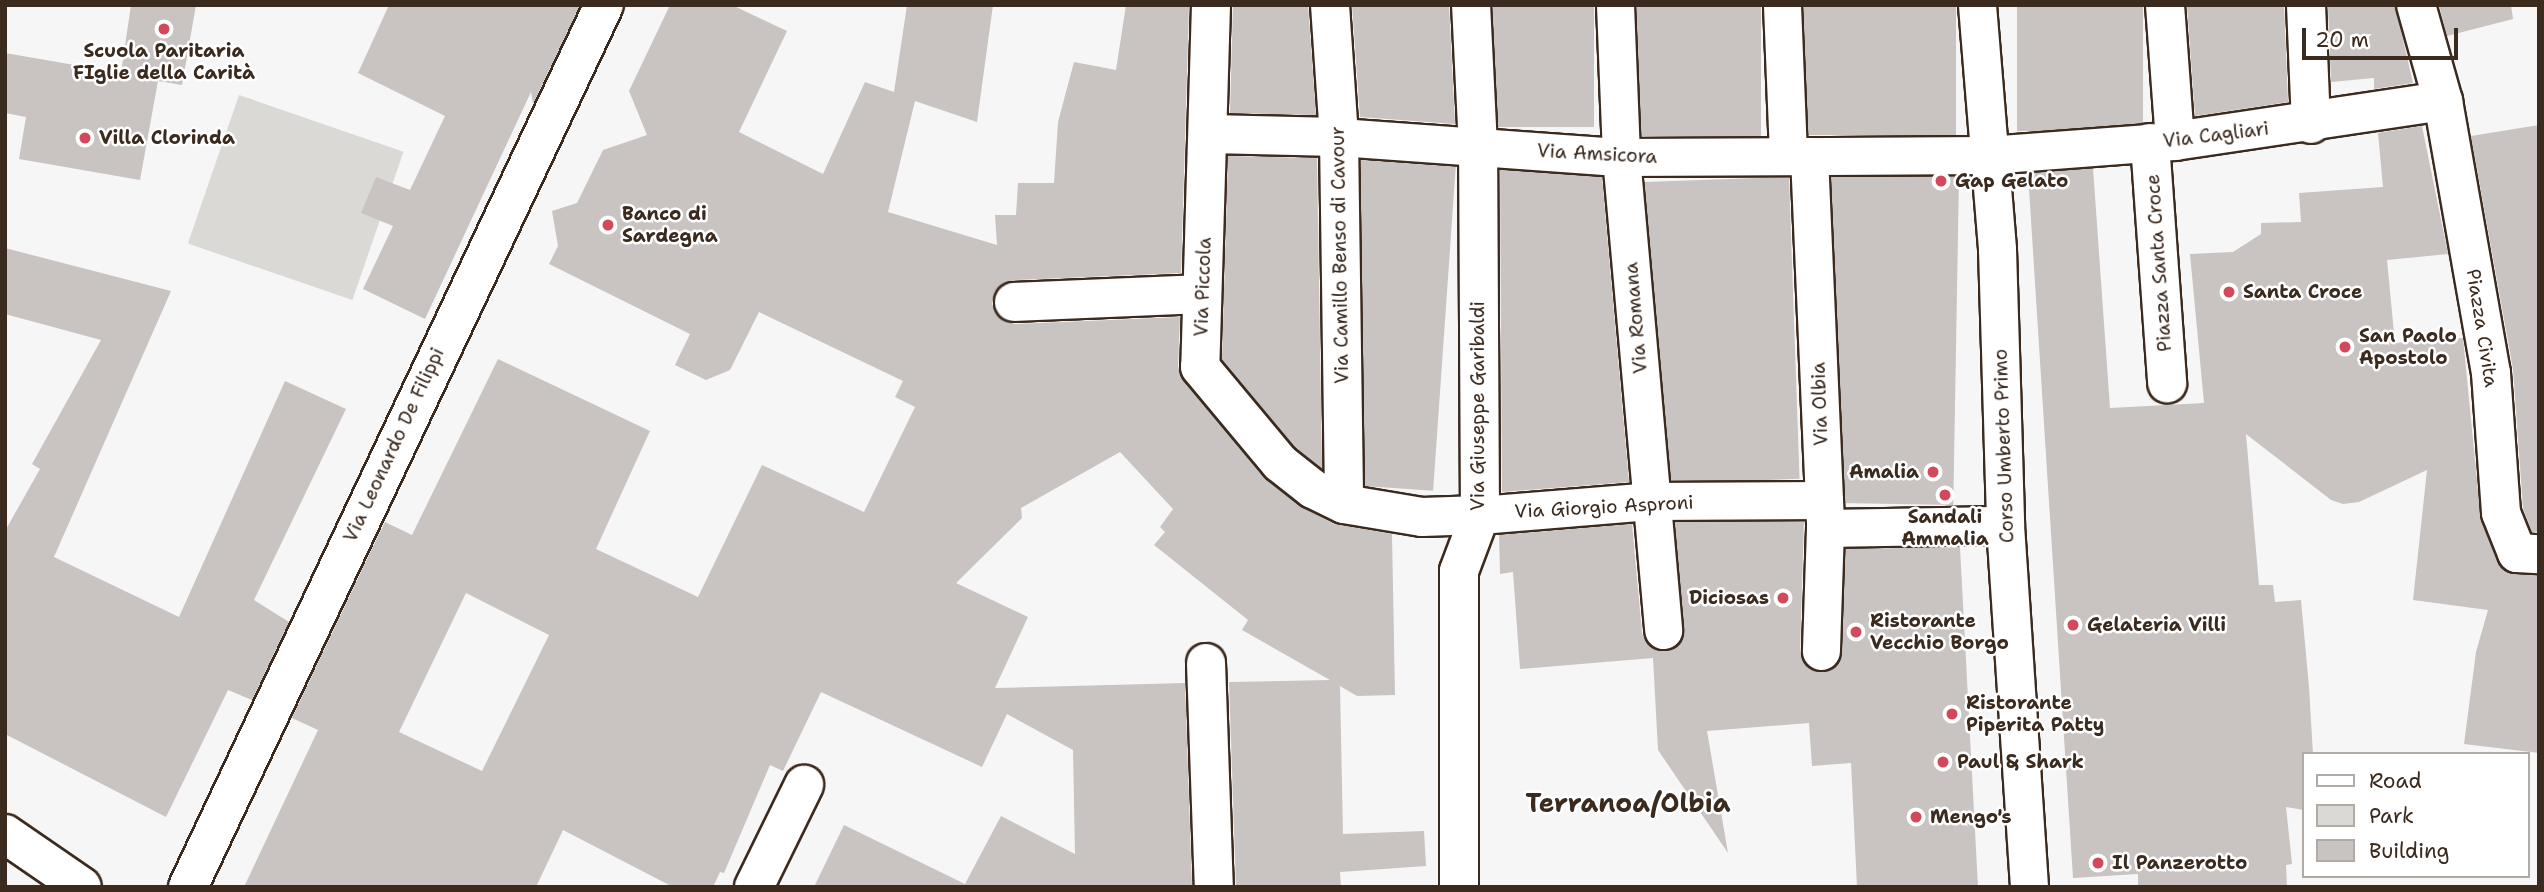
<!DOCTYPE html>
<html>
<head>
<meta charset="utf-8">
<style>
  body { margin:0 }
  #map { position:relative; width:2544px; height:892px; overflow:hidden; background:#f7f6f6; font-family:"Shantell Sans",sans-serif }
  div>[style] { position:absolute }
  .green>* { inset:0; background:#dbd9d6; transform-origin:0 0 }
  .building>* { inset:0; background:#c9c3c1; transform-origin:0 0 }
  .roads { filter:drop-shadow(2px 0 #3b2a1e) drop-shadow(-2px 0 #3b2a1e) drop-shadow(0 2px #3b2a1e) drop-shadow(0 -2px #3b2a1e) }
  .pedestrian>* { height:37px; margin:-18.5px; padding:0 18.5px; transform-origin:18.5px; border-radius:18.5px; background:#fff }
  .minor>* { height:38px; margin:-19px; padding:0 19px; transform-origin:19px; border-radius:19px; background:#fff }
  .tertiary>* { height:38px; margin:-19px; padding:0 19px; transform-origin:19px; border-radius:19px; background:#fff }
  .dots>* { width:19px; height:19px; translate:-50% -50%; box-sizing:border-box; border:4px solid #fff; border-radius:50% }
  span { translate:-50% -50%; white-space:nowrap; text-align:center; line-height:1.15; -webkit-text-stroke:5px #fff; paint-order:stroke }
  .poi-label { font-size:19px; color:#3b2a1e; font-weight:700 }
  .left { translate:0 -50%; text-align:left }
  .right { translate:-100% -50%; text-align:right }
  .street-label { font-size:19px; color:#3b2a1e }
  .district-label { font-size:26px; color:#3b2a1e; font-weight:700 }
  .frame { position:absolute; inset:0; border:7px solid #3b2a1e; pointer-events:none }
  .legend { position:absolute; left:2302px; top:752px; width:228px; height:126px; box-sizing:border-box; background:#fff; border:2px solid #b1aaa5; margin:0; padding:9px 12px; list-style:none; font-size:21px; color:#3b2a1e }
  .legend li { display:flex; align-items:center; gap:14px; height:35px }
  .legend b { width:35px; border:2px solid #b1aaa5 }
  .scale { position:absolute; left:2302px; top:28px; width:156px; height:32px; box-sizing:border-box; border:4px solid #3b2a1e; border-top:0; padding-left:9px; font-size:21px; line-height:24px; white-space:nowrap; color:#3b2a1e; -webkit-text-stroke:5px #fff; paint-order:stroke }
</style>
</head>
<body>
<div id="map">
  <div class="green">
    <i style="left:239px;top:95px;width:174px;height:157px;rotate:19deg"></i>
  </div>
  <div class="building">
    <i style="clip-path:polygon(131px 5px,196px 5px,182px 85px,158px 81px,140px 180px,19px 159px,26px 117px,5px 113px,5px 53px,121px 73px)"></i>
    <i style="clip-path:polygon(389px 5px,580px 5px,533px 104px,531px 92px,425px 319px,363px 289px,393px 226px,361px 213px,376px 177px,410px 190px,445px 116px,358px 73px)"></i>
    <i style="clip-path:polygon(evenodd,670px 5px,732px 5px,787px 31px,739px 132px,823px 174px,865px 82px,894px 92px,907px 5px,993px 5px,977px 122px,915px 101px,888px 212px,997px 245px,995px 215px,1016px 215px,1018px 183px,1054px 183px,1058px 122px,1074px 62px,1116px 70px,1126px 5px,1189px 5px,1181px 273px,1013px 280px,995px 291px,992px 304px,1003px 321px,1015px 324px,1180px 317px,1178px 366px,1183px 380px,1263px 477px,1300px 506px,1334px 524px,1392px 534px,1395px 695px,1357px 696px,1340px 686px,1343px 834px,1424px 831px,1426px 866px,1340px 872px,1341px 887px,1236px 887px,1229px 682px,1330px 680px,1242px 630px,1248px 620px,1154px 545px,1165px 532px,1160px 527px,1173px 509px,1120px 452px,1021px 508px,1022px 518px,956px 583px,1028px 617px,995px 688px,1185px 683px,1192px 887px,814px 887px,844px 825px,965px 884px,1001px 816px,1075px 854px,1073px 750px,1007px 714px,982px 767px,821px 692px,783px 771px,770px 765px,724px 873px,720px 872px,713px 887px,673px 887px,563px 830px,536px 887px,244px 887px,318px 730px,292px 718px,378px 536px,385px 522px,412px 535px,498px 359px,650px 431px,596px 549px,698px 597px,762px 465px,864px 512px,915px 407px,895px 397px,903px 381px,759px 312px,730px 370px,706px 380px,675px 365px,690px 334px,549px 264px,558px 246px,552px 211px,577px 203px,603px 150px,647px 135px,629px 91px,670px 5px,466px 593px,549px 635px,482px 771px,399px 732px,466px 593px)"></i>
    <i style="clip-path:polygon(1233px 5px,1308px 5px,1316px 115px,1230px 113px)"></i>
    <i style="clip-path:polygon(1352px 5px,1449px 5px,1455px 124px,1360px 117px)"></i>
    <i style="left:1493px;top:5px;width:101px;height:122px"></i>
    <i style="left:1636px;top:5px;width:125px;height:131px"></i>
    <i style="left:1803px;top:5px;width:153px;height:130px"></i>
    <i style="left:2017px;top:5px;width:126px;height:126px"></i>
    <i style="clip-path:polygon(2187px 5px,2284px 5px,2288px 102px,2195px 116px)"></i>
    <i style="clip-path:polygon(2328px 5px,2395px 5px,2413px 83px,2374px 89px,2374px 78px,2331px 82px)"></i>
    <i style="clip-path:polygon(2439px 5px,2511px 5px,2513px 19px,2447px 36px)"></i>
    <i style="clip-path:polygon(2539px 125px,2539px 532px,2532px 532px,2523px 508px,2513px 369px,2471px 136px)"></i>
    <i style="clip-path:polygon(2422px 126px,2448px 254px,2387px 260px,2395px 343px,2463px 338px,2481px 521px,2504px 570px,2539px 576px,2539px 753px,2464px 744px,2476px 652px,2488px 610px,2413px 600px,2427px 470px,2359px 502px,2343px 504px,2331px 500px,2246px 434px,2259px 585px,2273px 585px,2275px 602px,2301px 600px,2309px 687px,2313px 754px,2304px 754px,2304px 810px,2286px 807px,2292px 864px,2286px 865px,2287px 887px,2138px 887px,2138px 874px,2073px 878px,2028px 173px,2093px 168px,2110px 408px,2204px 403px,2190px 254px,2233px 252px,2261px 234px,2261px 223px,2301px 222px,2299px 193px,2383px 187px,2378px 133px)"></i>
    <i style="clip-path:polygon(1228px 156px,1317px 158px,1322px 468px,1295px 447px,1222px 359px)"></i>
    <i style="left:1361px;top:160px;width:95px;height:325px;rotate:4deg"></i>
    <i style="clip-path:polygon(1500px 169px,1602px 177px,1629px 482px,1502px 492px)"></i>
    <i style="left:1959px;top:176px;width:329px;height:128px;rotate:91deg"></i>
    <i style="left:1789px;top:177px;width:302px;height:145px;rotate:88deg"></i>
    <i style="clip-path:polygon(5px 248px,171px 291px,54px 557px,179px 617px,285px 381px,346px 409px,254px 600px,289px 622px,252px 700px,228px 690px,166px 817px,5px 734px,5px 531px,40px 469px,32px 464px,101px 340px,5px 314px)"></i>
    <i style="clip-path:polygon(1804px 521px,1800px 651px,1809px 668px,1820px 672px,1831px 669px,1842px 652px,1845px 549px,1960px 547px,1978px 887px,1857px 887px,1851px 763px,1812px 766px,1809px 723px,1707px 731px,1728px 853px,1658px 750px,1653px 658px,1520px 669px,1513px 572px,1500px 574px,1499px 535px,1632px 524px,1642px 633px,1646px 643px,1664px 651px,1676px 647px,1684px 629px,1674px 522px)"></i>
  </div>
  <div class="roads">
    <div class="pedestrian">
      <i style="left:1615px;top:5px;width:152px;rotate:87.7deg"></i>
      <i style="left:1621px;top:157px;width:475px;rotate:84.9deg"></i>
      <i style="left:1782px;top:5px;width:151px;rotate:87.7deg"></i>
      <i style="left:1977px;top:5px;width:245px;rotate:85.3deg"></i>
      <i style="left:1997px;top:249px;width:276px;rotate:88.3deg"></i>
      <i style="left:2005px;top:525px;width:363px;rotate:86.2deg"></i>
      <i style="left:1339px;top:137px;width:283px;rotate:4.1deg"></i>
      <i style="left:1621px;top:157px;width:367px;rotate:-0.3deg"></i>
      <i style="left:1988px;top:155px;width:188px;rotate:-4.3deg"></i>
      <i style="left:1809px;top:156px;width:372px;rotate:87.5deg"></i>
      <i style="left:1825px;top:528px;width:123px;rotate:91.9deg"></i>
      <i style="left:1480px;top:515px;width:173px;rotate:-4.7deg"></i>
      <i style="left:1652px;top:501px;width:172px;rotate:-0.3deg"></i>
      <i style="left:1825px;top:528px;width:180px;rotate:-1deg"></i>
    </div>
    <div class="minor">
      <i style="left:1211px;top:5px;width:362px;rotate:91.7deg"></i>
      <i style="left:1200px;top:367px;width:125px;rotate:50.2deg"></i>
      <i style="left:1280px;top:463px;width:42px;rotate:38.2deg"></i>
      <i style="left:1313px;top:489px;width:34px;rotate:26deg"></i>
      <i style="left:1344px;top:504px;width:79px;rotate:9.5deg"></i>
      <i style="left:1422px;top:517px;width:58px;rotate:-2deg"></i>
      <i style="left:1330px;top:5px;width:132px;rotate:86.1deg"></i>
      <i style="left:1339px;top:137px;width:367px;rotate:89.2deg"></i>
      <i style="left:2165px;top:5px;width:136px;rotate:85.8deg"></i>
      <i style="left:2175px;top:141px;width:271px;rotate:-8.5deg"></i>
      <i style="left:2306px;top:5px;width:119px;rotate:87.6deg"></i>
      <i style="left:2416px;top:5px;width:100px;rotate:74.3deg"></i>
      <i style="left:2443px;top:101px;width:276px;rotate:80deg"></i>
      <i style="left:2491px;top:373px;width:140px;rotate:85.9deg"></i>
      <i style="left:2501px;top:513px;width:43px;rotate:68.2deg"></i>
      <i style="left:2517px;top:553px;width:22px;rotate:3deg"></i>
      <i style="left:1208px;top:134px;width:131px;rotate:1.3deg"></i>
      <i style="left:2150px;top:143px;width:241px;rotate:85.9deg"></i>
      <i style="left:1014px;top:302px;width:188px;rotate:-2.4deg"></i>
      <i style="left:1206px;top:663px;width:224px;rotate:88deg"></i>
      <i style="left:188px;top:887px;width:975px;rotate:-64.75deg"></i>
      <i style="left:754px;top:887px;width:114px;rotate:-63.9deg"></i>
      <i style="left:1459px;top:887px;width:316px;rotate:-90deg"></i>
      <i style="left:1459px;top:571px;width:60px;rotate:-69.4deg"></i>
      <i style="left:1480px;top:515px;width:368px;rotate:-90.3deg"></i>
      <i style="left:1478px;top:147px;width:142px;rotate:-92.8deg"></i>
    </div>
    <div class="tertiary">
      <i style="left:5px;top:834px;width:93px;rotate:34.5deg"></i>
    </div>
  </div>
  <div class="dots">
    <i style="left:164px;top:29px;background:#d1495b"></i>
    <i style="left:85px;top:138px;background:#d1495b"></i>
    <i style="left:1941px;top:181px;background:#d1495b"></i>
    <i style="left:608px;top:225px;background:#d1495b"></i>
    <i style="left:2229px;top:292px;background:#d1495b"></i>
    <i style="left:2345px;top:347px;background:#d1495b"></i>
    <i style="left:1933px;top:472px;background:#d1495b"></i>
    <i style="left:1945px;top:495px;background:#d1495b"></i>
    <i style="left:1783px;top:598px;background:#d1495b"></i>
    <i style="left:2073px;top:625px;background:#d1495b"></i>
    <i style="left:1856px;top:632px;background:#d1495b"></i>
    <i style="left:1952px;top:714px;background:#d1495b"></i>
    <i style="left:1943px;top:762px;background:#d1495b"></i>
    <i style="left:1916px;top:817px;background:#d1495b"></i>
    <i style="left:2098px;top:863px;background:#d1495b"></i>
  </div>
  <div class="poi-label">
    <span style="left:164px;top:62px">Scuola Paritaria<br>FIglie della Carità</span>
    <span class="left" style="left:99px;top:138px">Villa Clorinda</span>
    <span class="left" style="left:1955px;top:181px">Gap Gelato</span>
    <span class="left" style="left:622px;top:225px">Banco di<br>Sardegna</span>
    <span class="left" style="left:2243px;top:292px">Santa Croce</span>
    <span class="left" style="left:2359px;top:347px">San Paolo<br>Apostolo</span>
    <span class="right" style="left:1919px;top:472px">Amalia</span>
    <span style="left:1945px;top:528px">Sandali<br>Ammalia</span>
    <span class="right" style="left:1769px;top:598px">Diciosas</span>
    <span class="left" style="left:1870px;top:632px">Ristorante<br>Vecchio Borgo</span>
    <span class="left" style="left:2087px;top:625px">Gelateria Villi</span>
    <span class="left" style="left:1966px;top:714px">Ristorante<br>Piperita Patty</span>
    <span class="left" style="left:1957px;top:762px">Paul &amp; Shark</span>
    <span class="left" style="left:1930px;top:817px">Mengo's</span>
    <span class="left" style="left:2112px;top:863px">Il Panzerotto</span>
  </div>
  <div class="street-label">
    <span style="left:2216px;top:135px;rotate:-7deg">Via Cagliari</span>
    <span style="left:1597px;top:154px;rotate:3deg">Via Amsicora</span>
    <span style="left:1340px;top:255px;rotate:-91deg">Via Camillo Benso di Cavour</span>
    <span style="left:2159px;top:263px;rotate:-94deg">Piazza Santa Croce</span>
    <span style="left:1203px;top:287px;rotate:-88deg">Via Piccola</span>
    <span style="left:1636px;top:318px;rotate:-95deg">Via Romana</span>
    <span style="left:2482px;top:328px;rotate:81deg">Piazza Civita</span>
    <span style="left:1820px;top:404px;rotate:-92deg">Via Olbia</span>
    <span style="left:1478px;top:406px;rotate:-90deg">Via Giuseppe Garibaldi</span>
    <span style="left:394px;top:445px;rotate:-65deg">Via Leonardo De Filippi</span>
    <span style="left:2004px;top:446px;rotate:-92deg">Corso Umberto Primo</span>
    <span style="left:1604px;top:507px;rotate:-3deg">Via Giorgio Asproni</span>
  </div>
  <div class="district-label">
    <span style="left:1628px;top:803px">Terranoa/Olbia</span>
  </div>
  <div class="frame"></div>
  <ul class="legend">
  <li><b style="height:9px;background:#fff"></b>Road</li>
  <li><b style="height:19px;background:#dbd9d6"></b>Park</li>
  <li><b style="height:19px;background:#c9c3c1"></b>Building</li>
  </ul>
  <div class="scale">20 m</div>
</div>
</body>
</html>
